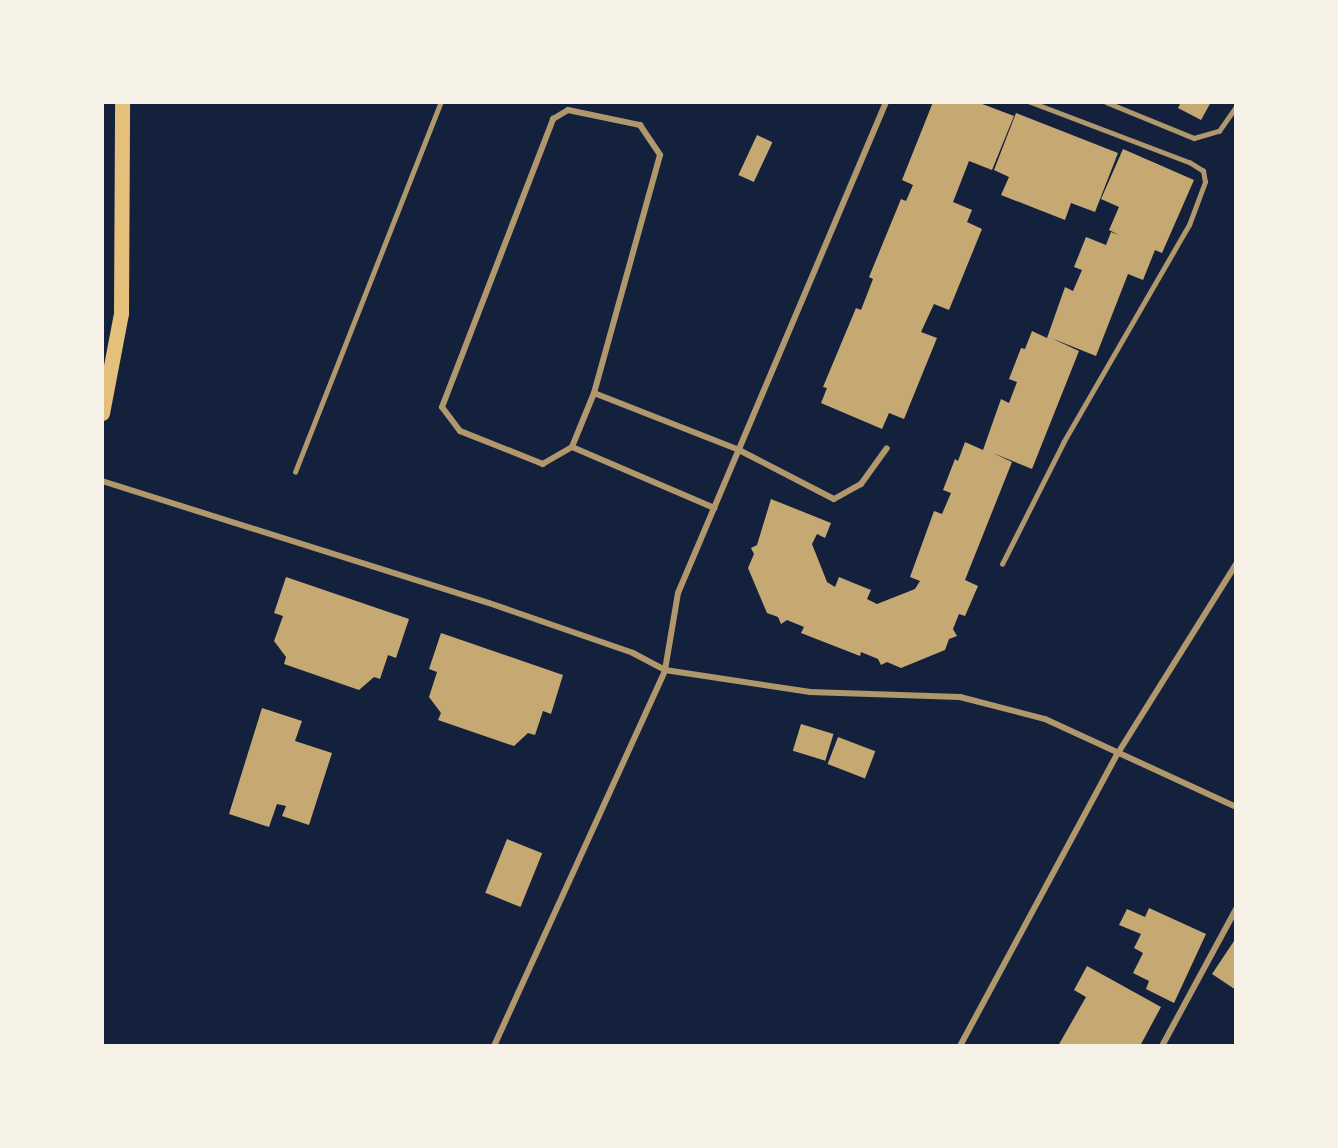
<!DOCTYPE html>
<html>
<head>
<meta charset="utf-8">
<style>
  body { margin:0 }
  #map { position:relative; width:1338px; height:1148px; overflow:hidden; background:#14213d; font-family:"Nunito Sans",sans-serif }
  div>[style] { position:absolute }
  .building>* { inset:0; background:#c6a872; transform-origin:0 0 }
  .service>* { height:4.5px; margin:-2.25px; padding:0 2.25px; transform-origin:2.25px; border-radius:2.25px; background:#b1986c }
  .minor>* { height:6px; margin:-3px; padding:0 3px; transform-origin:3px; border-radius:3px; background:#b1986c }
  .primary>* { height:15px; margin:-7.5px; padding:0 7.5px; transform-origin:7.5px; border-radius:7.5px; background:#e5c07b }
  span { translate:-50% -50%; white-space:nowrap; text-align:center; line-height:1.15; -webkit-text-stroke:6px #f6f1e7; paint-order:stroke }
  .frame { position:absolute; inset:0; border:104px solid #f6f1e7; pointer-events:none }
</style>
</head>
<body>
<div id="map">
  <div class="building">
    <i style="clip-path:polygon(933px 102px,977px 102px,1014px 116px,992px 170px,969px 161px,953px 202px,972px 210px,967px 222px,982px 229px,949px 310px,934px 304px,927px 319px,921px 332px,937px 338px,904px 419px,889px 413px,882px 429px,821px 403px,827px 388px,823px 387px,856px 308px,861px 310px,873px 279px,869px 277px,901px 199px,906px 201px,913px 185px,902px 180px)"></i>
    <i style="clip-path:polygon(1181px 102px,1211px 102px,1201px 120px,1178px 108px)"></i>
    <i style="clip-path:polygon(1016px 113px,1118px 153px,1095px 212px,1071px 203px,1065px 220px,1001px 195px,1009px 177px,994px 170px)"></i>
    <i style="left:757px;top:135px;width:17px;height:44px;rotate:25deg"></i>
    <i style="clip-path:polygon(1123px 149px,1194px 180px,1162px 253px,1155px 250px,1143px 280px,1128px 274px,1096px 356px,1051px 338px,1079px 351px,1032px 469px,993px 453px,1012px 462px,965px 580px,978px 586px,965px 616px,959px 614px,953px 629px,957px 636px,949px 639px,945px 650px,901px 668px,887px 662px,881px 665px,878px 659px,861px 652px,860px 656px,801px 633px,804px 627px,787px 620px,781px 624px,778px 617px,767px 613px,748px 568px,754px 554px,751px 548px,757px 545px,771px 499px,831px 523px,825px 538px,817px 534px,812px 544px,827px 582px,835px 587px,839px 577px,856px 584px,871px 590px,867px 599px,877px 604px,915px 589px,920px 581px,910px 577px,934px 511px,942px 514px,951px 493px,943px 490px,955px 459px,958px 461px,965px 442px,983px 450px,1001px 399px,1009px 403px,1017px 382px,1009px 379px,1021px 348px,1025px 349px,1032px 331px,1047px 338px,1065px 287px,1073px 291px,1082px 270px,1074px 267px,1086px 237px,1106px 245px,1111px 232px,1119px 235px,1109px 230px,1119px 207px,1101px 199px)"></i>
    <i style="clip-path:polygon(286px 577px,409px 619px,396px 658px,388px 655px,380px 679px,374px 677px,359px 690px,284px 664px,286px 657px,274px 641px,283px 616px,274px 613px)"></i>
    <i style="clip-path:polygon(441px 633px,563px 675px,551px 714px,543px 711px,535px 735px,528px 733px,514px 746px,438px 720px,441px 713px,429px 697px,437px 672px,429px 669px)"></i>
    <i style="clip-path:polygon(262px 708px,302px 721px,295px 741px,332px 753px,309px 825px,282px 816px,286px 806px,277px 804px,269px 827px,229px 814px)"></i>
    <i style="left:801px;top:724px;width:34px;height:28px;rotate:17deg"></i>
    <i style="left:838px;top:737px;width:40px;height:29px;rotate:21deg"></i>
    <i style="left:507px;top:839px;width:38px;height:58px;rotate:22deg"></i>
    <i style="clip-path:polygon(1149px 908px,1206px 934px,1174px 1003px,1146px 989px,1149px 981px,1133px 973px,1143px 953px,1134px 948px,1141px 934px,1119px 925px,1127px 909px,1145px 917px)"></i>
    <i style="clip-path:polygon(1234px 941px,1236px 943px,1236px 990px,1212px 974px)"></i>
    <i style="clip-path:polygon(1087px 966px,1161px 1007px,1140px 1046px,1058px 1046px,1086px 997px,1074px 990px)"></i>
  </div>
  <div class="service">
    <i style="left:1106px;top:102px;width:95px;rotate:22.2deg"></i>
    <i style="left:1194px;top:138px;width:26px;rotate:-16deg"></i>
    <i style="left:1219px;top:131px;width:29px;rotate:-55deg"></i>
    <i style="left:295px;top:472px;width:398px;rotate:-68.5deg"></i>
    <i style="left:1002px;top:564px;width:136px;rotate:-63.2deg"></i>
    <i style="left:1063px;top:443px;width:252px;rotate:-60deg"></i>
    <i style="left:1189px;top:225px;width:46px;rotate:-69.6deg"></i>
    <i style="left:1205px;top:182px;width:11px;rotate:-100deg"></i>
    <i style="left:1203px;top:171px;width:15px;rotate:-148deg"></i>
    <i style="left:1190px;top:163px;width:172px;rotate:-159.2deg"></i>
  </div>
  <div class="minor">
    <i style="left:568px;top:110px;width:74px;rotate:11.8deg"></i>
    <i style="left:640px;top:125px;width:36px;rotate:56deg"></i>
    <i style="left:660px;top:155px;width:247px;rotate:105.5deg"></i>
    <i style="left:594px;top:393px;width:58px;rotate:112.2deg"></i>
    <i style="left:572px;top:447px;width:34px;rotate:150deg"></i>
    <i style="left:543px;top:464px;width:89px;rotate:-158.3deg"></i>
    <i style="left:460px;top:431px;width:30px;rotate:-127deg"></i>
    <i style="left:442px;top:407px;width:309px;rotate:-68.9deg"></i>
    <i style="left:553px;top:119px;width:17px;rotate:-31deg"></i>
    <i style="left:594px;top:393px;width:154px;rotate:21.4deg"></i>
    <i style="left:737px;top:449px;width:109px;rotate:27.3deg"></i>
    <i style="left:834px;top:499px;width:31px;rotate:-29deg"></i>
    <i style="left:861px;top:484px;width:44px;rotate:-54.2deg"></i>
    <i style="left:572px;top:447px;width:155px;rotate:23.2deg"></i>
    <i style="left:102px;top:481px;width:406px;rotate:17.5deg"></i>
    <i style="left:489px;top:603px;width:152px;rotate:19.1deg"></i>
    <i style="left:633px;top:653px;width:36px;rotate:28deg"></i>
    <i style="left:665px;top:670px;width:147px;rotate:8.6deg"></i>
    <i style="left:810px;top:692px;width:150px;rotate:1.9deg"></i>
    <i style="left:960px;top:697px;width:88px;rotate:14.5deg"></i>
    <i style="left:1045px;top:719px;width:210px;rotate:24.7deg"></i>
    <i style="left:494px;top:1046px;width:413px;rotate:-65.5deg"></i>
    <i style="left:665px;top:670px;width:78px;rotate:-80.4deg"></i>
    <i style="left:678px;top:593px;width:533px;rotate:-67.04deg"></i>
    <i style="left:960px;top:1046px;width:333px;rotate:-61.7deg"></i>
    <i style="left:1118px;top:753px;width:223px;rotate:-58deg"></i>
    <i style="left:1162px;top:1046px;width:156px;rotate:-61.6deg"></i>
  </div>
  <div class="primary">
    <i style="left:102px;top:413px;width:102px;rotate:-79.2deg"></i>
    <i style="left:121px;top:313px;width:211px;rotate:-89.7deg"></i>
  </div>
  <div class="frame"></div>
</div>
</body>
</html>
